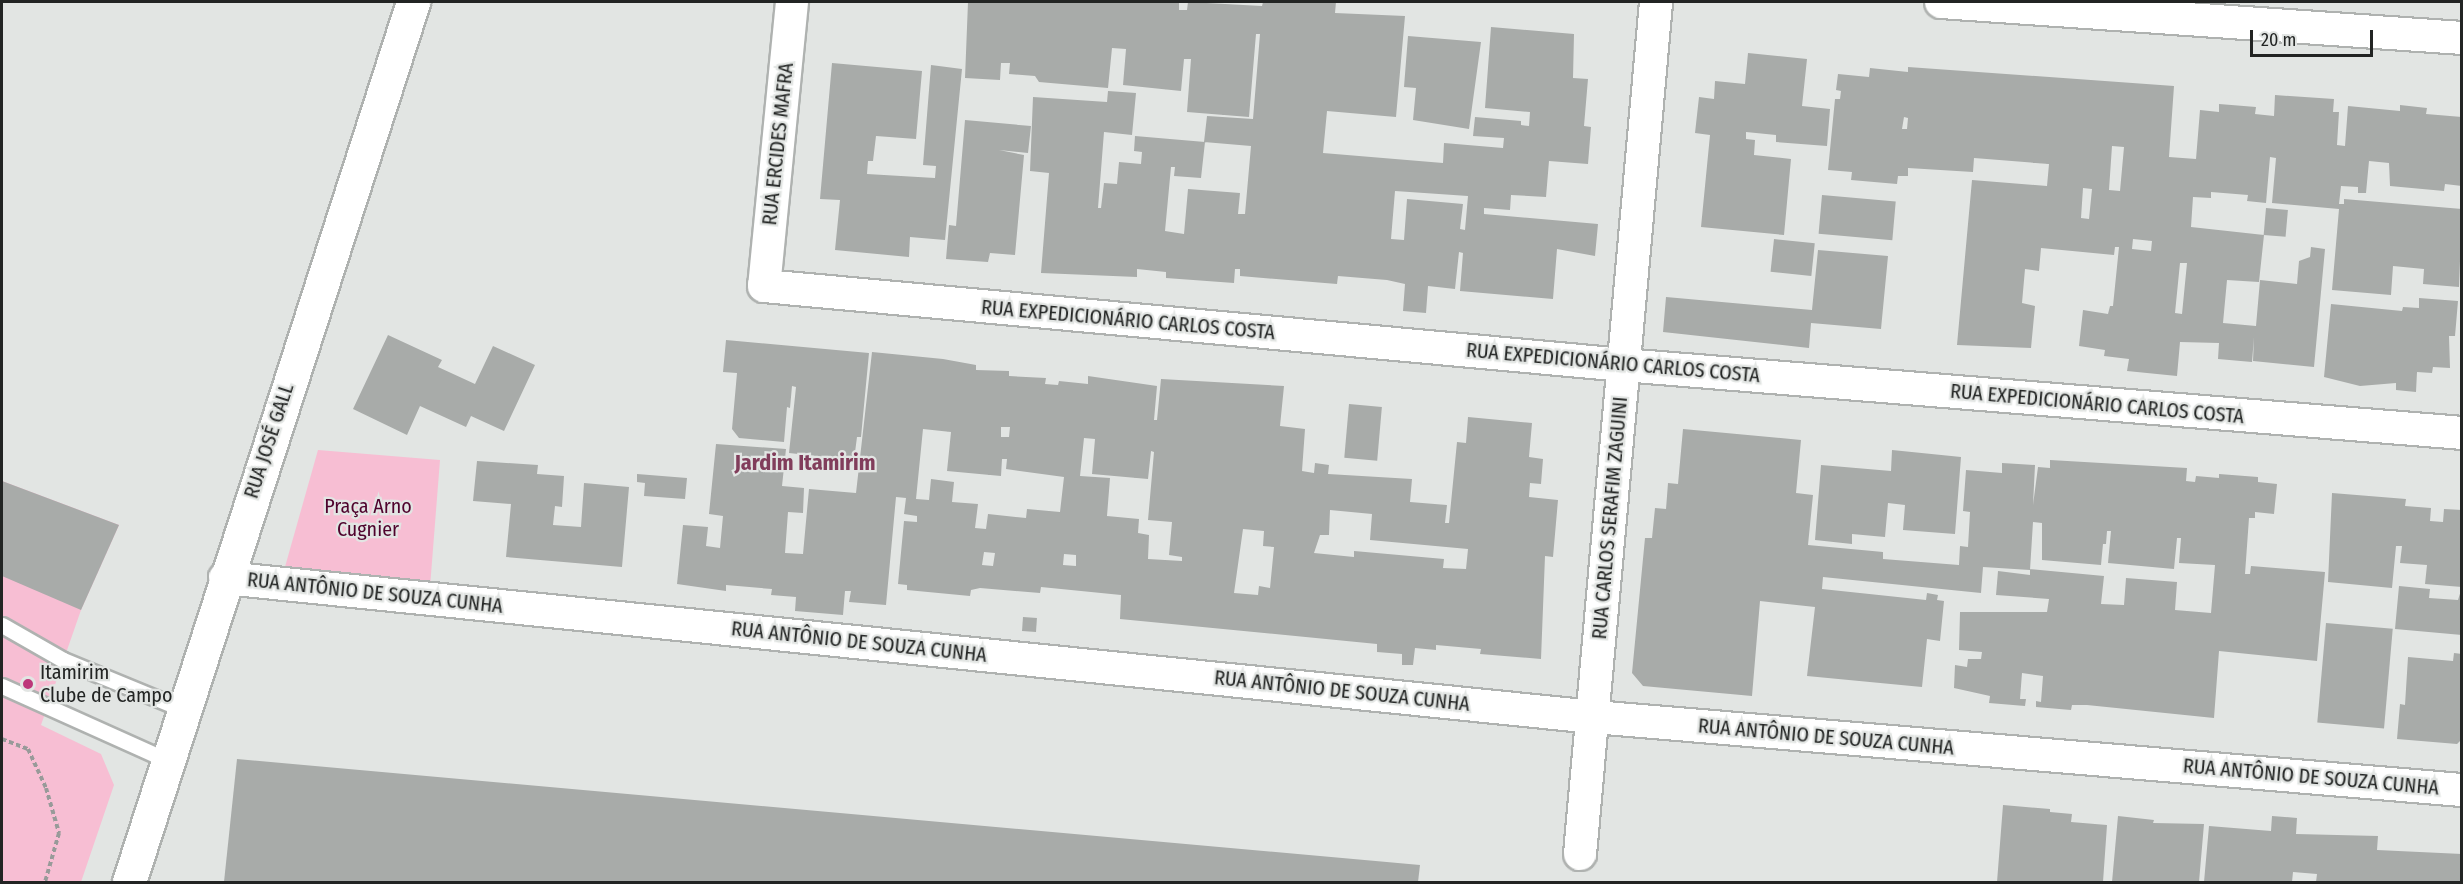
<!DOCTYPE html>
<html>
<head>
<meta charset="utf-8">
<style>
  body { margin:0 }
  #map { position:relative; width:2463px; height:884px; overflow:hidden; background:#e2e5e3; font-family:"Fira Sans Condensed",sans-serif }
  div>[style] { position:absolute }
  .green>* { inset:0; background:#f7bed3 }
  .building>* { inset:0; background:#a8aba9; transform-origin:0 0 }
  .path>* { height:4px; margin-top:-2px; transform-origin:0; background:repeating-linear-gradient(90deg,#989a99 0 4.5px,transparent 0 7.5px) }
  .roads { filter:drop-shadow(2px 0 #afb2b0) drop-shadow(-2px 0 #afb2b0) drop-shadow(0 2px #afb2b0) drop-shadow(0 -2px #afb2b0) }
  .service>* { height:15px; margin:-7.5px; padding:0 7.5px; transform-origin:7.5px; border-radius:7.5px; background:#fff }
  .minor>* { height:32px; margin:-16px; padding:0 16px; transform-origin:16px; border-radius:16px; background:#fff }
  .secondary>* { height:33px; margin:-16.5px; padding:0 16.5px; transform-origin:16.5px; border-radius:16.5px; background:#fff }
  .dots>* { width:16px; height:16px; translate:-50% -50%; box-sizing:border-box; border:3px solid #e2e5e3; border-radius:50% }
  span { translate:-50% -50%; white-space:nowrap; text-align:center; line-height:1.15; -webkit-text-stroke:4.5px #e2e5e3; paint-order:stroke }
  .street-label { font-size:20px; color:#222423 }
  .park-label { font-size:20px; color:#4f032d }
  .poi-label { font-size:20px; color:#222423 }
  .left { translate:0 -50%; text-align:left }
  .quarter-label { font-size:22px; color:#813d5b; font-weight:700 }
  .frame { position:absolute; inset:0; border:3px solid #222423; pointer-events:none }
  .scale { position:absolute; left:2250px; top:30px; width:123px; height:27px; box-sizing:border-box; border:3px solid #222423; border-top:0; padding-left:8px; font-size:18px; line-height:21px; white-space:nowrap; color:#222423; -webkit-text-stroke:4px #e2e5e3; paint-order:stroke }
</style>
</head>
<body>
<div id="map">
  <div class="green">
    <i style="clip-path:polygon(318px 450px,440px 460px,430px 587px,283px 574px)"></i>
    <i style="clip-path:polygon(2px 481px,119px 525px,81px 610px,41px 725px,101px 754px,114px 785px,81px 882px,2px 882px)"></i>
  </div>
  <div class="building">
    <i style="clip-path:polygon(evenodd,968px 2px,1179px 2px,1179px 10px,1187px 10px,1188px 2px,1262px 6px,1263px 2px,1336px 2px,1335px 13px,1405px 16px,1396px 117px,1327px 111px,1323px 153px,1443px 163px,1444px 143px,1503px 148px,1504px 138px,1473px 136px,1475px 117px,1521px 121px,1521px 125px,1529px 126px,1530px 112px,1485px 108px,1491px 27px,1574px 34px,1573px 78px,1588px 79px,1584px 126px,1591px 127px,1588px 164px,1549px 161px,1546px 197px,1511px 195px,1510px 210px,1484px 208px,1484px 214px,1598px 224px,1595px 256px,1557px 249px,1553px 299px,1460px 291px,1463px 253px,1459px 252px,1455px 289px,1428px 286px,1426px 313px,1403px 311px,1405px 284px,1387px 280px,1338px 276px,1337px 284px,1240px 276px,1240px 269px,1235px 269px,1234px 283px,1166px 278px,1166px 272px,1137px 269px,1137px 277px,1041px 273px,1049px 173px,1030px 171px,1033px 97px,1107px 102px,1108px 91px,1136px 93px,1132px 135px,1104px 132px,1098px 208px,1101px 208px,1104px 183px,1117px 184px,1119px 162px,1141px 164px,1142px 152px,1134px 151px,1135px 136px,1205px 142px,1201px 178px,1174px 176px,1175px 167px,1171px 167px,1165px 231px,1184px 234px,1188px 189px,1240px 193px,1238px 214px,1245px 214px,1251px 146px,1204px 142px,1207px 116px,1253px 119px,1260px 34px,1256px 34px,1249px 117px,1187px 112px,1191px 59px,1184px 59px,1181px 91px,1123px 85px,1126px 49px,1112px 48px,1108px 88px,1039px 82px,1035px 76px,1009px 74px,1010px 63px,1001px 63px,1000px 80px,965px 78px,968px 2px,1395px 191px,1468px 196px,1465px 230px,1460px 229px,1463px 204px,1407px 199px,1404px 240px,1391px 239px,1395px 191px)"></i>
    <i style="clip-path:polygon(1408px 36px,1481px 42px,1469px 129px,1413px 120px,1416px 88px,1404px 87px)"></i>
    <i style="clip-path:polygon(1748px 53px,1807px 59px,1802px 106px,1830px 109px,1827px 146px,1776px 142px,1776px 135px,1746px 132px,1746px 139px,1755px 140px,1754px 155px,1791px 159px,1784px 235px,1701px 227px,1710px 135px,1695px 133px,1699px 97px,1714px 99px,1715px 81px,1745px 84px)"></i>
    <i style="clip-path:polygon(832px 63px,922px 71px,916px 139px,876px 136px,873px 161px,868px 161px,867px 174px,935px 178px,936px 166px,923px 165px,931px 65px,962px 69px,945px 240px,910px 237px,909px 257px,835px 250px,840px 200px,820px 199px)"></i>
    <i style="clip-path:polygon(evenodd,1908px 67px,2174px 86px,2169px 157px,2196px 159px,2200px 110px,2219px 112px,2219px 104px,2256px 107px,2255px 114px,2274px 116px,2275px 95px,2334px 99px,2333px 112px,2339px 112px,2337px 145px,2345px 146px,2348px 106px,2400px 111px,2400px 105px,2427px 108px,2426px 114px,2462px 117px,2462px 186px,2445px 184px,2444px 191px,2390px 186px,2389px 163px,2369px 161px,2366px 193px,2358px 193px,2358px 187px,2341px 186px,2339px 204px,2344px 204px,2344px 199px,2462px 209px,2459px 287px,2423px 284px,2424px 269px,2393px 266px,2391px 295px,2332px 290px,2339px 209px,2272px 203px,2276px 158px,2270px 157px,2266px 203px,2247px 201px,2248px 195px,2211px 192px,2211px 198px,2193px 197px,2191px 227px,2264px 235px,2259px 282px,2227px 280px,2223px 323px,2256px 326px,2260px 280px,2297px 284px,2299px 261px,2310px 257px,2311px 247px,2325px 249px,2314px 367px,2253px 361px,2254px 337px,2252px 362px,2218px 359px,2219px 343px,2180px 342px,2177px 376px,2127px 371px,2129px 359px,2104px 356px,2105px 350px,2079px 346px,2083px 310px,2108px 314px,2110px 306px,2113px 306px,2119px 247px,2115px 247px,2114px 255px,2041px 248px,2039px 271px,2025px 269px,2022px 303px,2035px 306px,2031px 348px,1957px 345px,1972px 180px,2047px 186px,2049px 164px,1974px 158px,1973px 172px,1908px 168px,1908px 176px,1898px 176px,1897px 184px,1851px 180px,1852px 172px,1828px 170px,1835px 99px,1840px 99px,1841px 91px,1836px 90px,1838px 74px,1869px 77px,1870px 68px,1908px 72px,1908px 67px,1904px 117px,1908px 118px,1907px 129px,1902px 129px,1904px 117px,1908px 67px,2112px 146px,2124px 147px,2120px 191px,2109px 190px,2112px 146px,1908px 67px,2083px 188px,2092px 189px,2089px 219px,2081px 218px,2083px 188px,1908px 67px,2133px 239px,2152px 241px,2151px 251px,2132px 249px,2133px 239px,1908px 67px,2180px 263px,2187px 263px,2182px 314px,2175px 313px,2180px 263px)"></i>
    <i style="clip-path:polygon(965px 120px,1031px 126px,1028px 153px,999px 150px,1024px 155px,1015px 255px,990px 253px,988px 262px,946px 259px,949px 225px,956px 226px)"></i>
    <i style="left:1822px;top:195px;width:74px;height:39px;rotate:5deg"></i>
    <i style="left:2266px;top:208px;width:22px;height:27px;rotate:5deg"></i>
    <i style="left:1774px;top:239px;width:41px;height:33px;rotate:6deg"></i>
    <i style="clip-path:polygon(1818px 250px,1888px 256px,1881px 329px,1811px 323px,1809px 348px,1663px 332px,1666px 297px,1812px 310px)"></i>
    <i style="clip-path:polygon(2419px 298px,2458px 301px,2455px 336px,2449px 336px,2450px 368px,2433px 367px,2432px 373px,2417px 372px,2416px 392px,2396px 390px,2396px 383px,2360px 386px,2324px 377px,2331px 304px,2402px 311px,2403px 307px,2419px 308px)"></i>
    <i style="clip-path:polygon(388px 335px,442px 360px,438px 367px,475px 384px,493px 346px,535px 365px,504px 431px,471px 416px,466px 427px,420px 406px,407px 435px,353px 409px)"></i>
    <i style="clip-path:polygon(726px 340px,869px 353px,861px 437px,857px 437px,854px 460px,789px 453px,796px 387px,792px 386px,790px 408px,787px 407px,784px 442px,739px 438px,732px 429px,737px 373px,723px 372px)"></i>
    <i style="clip-path:polygon(evenodd,872px 352px,943px 359px,976px 365px,976px 370px,1009px 371px,1009px 376px,1046px 378px,1045px 384px,1058px 385px,1059px 381px,1088px 384px,1088px 376px,1157px 386px,1154px 420px,1157px 420px,1161px 379px,1284px 386px,1280px 426px,1305px 429px,1302px 471px,1314px 473px,1315px 463px,1329px 465px,1328px 474px,1412px 479px,1410px 502px,1447px 505px,1445px 523px,1449px 523px,1457px 442px,1466px 443px,1468px 417px,1532px 423px,1529px 457px,1543px 459px,1541px 484px,1530px 483px,1529px 497px,1558px 500px,1553px 557px,1545px 556px,1541px 659px,1480px 654px,1481px 649px,1436px 645px,1436px 650px,1415px 648px,1413px 665px,1402px 665px,1402px 654px,1377px 652px,1377px 644px,1120px 619px,1121px 595px,1041px 587px,1040px 593px,980px 588px,971px 590px,970px 596px,907px 590px,907px 585px,898px 584px,904px 521px,917px 522px,917px 516px,904px 514px,906px 498px,896px 497px,886px 605px,849px 602px,851px 591px,845px 591px,843px 615px,795px 611px,796px 597px,771px 595px,772px 589px,726px 585px,726px 591px,677px 584px,683px 525px,708px 527px,706px 546px,720px 548px,723px 516px,709px 514px,716px 444px,786px 449px,782px 486px,804px 488px,803px 513px,788px 512px,785px 553px,803px 554px,809px 489px,856px 493px,872px 352px,1001px 427px,1010px 427px,1009px 437px,1001px 437px,1001px 427px,872px 352px,923px 429px,951px 432px,947px 471px,1001px 476px,1002px 459px,1007px 459px,1006px 469px,1064px 477px,1060px 512px,1027px 509px,1026px 518px,988px 514px,986px 529px,975px 528px,978px 504px,952px 502px,954px 482px,931px 479px,929px 500px,916px 499px,923px 429px,872px 352px,1084px 438px,1095px 439px,1092px 474px,1148px 479px,1151px 451px,1154px 452px,1148px 520px,1172px 522px,1169px 555px,1182px 557px,1182px 561px,1148px 559px,1149px 535px,1138px 533px,1139px 519px,1107px 516px,1110px 478px,1080px 476px,1084px 438px,872px 352px,1330px 510px,1372px 514px,1370px 540px,1468px 549px,1466px 569px,1443px 568px,1444px 559px,1354px 551px,1354px 557px,1314px 553px,1320px 535px,1329px 535px,1330px 510px,872px 352px,1243px 529px,1264px 531px,1263px 546px,1274px 547px,1270px 588px,1259px 586px,1258px 595px,1234px 593px,1243px 529px,872px 352px,984px 552px,995px 553px,993px 566px,982px 565px,984px 552px,872px 352px,1064px 554px,1076px 555px,1076px 566px,1063px 565px,1064px 554px)"></i>
    <i style="left:1349px;top:404px;width:33px;height:54px;rotate:5deg"></i>
    <i style="clip-path:polygon(1683px 429px,1801px 440px,1796px 493px,1813px 495px,1808px 545px,1883px 552px,1883px 559px,1959px 565px,1960px 546px,1968px 547px,1970px 512px,1963px 511px,1966px 470px,2002px 473px,2002px 463px,2035px 465px,2033px 505px,2038px 467px,2050px 468px,2050px 460px,2187px 468px,2186px 481px,2195px 482px,2196px 476px,2219px 478px,2219px 474px,2258px 477px,2258px 482px,2277px 484px,2274px 514px,2255px 512px,2255px 518px,2249px 518px,2245px 574px,2250px 574px,2251px 566px,2325px 572px,2317px 661px,2219px 651px,2214px 718px,2087px 705px,2072px 705px,2071px 710px,2036px 707px,2036px 701px,2041px 702px,2043px 676px,2022px 673px,2020px 699px,2026px 699px,2025px 706px,1989px 703px,1990px 696px,1954px 688px,1955px 665px,1967px 667px,1968px 659px,1981px 659px,1982px 652px,1959px 650px,1960px 612px,2047px 612px,2049px 599px,1996px 595px,1998px 571px,2030px 575px,2030px 569px,2104px 576px,2101px 604px,2124px 605px,2126px 578px,2177px 582px,2175px 610px,2211px 613px,2215px 565px,2179px 563px,2181px 538px,2177px 538px,2174px 569px,2108px 563px,2111px 531px,2107px 531px,2106px 544px,2103px 544px,2101px 565px,2042px 560px,2042px 523px,2033px 522px,2030px 570px,1983px 567px,1981px 593px,1823px 577px,1822px 589px,1926px 600px,1927px 593px,1938px 595px,1937px 600px,1944px 601px,1940px 641px,1927px 639px,1922px 687px,1807px 676px,1815px 607px,1760px 601px,1752px 696px,1643px 686px,1632px 673px,1645px 538px,1652px 538px,1655px 508px,1666px 509px,1668px 483px,1678px 484px)"></i>
    <i style="clip-path:polygon(1892px 450px,1961px 457px,1955px 534px,1903px 530px,1905px 505px,1888px 503px,1885px 537px,1852px 534px,1852px 544px,1815px 540px,1821px 465px,1891px 471px)"></i>
    <i style="clip-path:polygon(477px 461px,538px 465px,537px 474px,564px 476px,562px 507px,555px 506px,553px 525px,581px 527px,584px 483px,629px 487px,622px 567px,506px 557px,511px 504px,473px 501px)"></i>
    <i style="clip-path:polygon(637px 474px,687px 478px,685px 499px,644px 496px,645px 483px,637px 482px)"></i>
    <i style="clip-path:polygon(2px 481px,119px 525px,81px 610px,2px 576px)"></i>
    <i style="clip-path:polygon(2332px 493px,2406px 499px,2405px 506px,2431px 508px,2430px 521px,2443px 522px,2444px 509px,2462px 510px,2462px 587px,2425px 584px,2427px 565px,2400px 563px,2402px 546px,2396px 546px,2392px 588px,2328px 582px)"></i>
    <i style="clip-path:polygon(2399px 586px,2430px 589px,2429px 598px,2458px 600px,2462px 587px,2462px 635px,2395px 629px)"></i>
    <i style="left:1023px;top:617px;width:14px;height:14px;rotate:4deg"></i>
    <i style="left:2326px;top:623px;width:67px;height:100px;rotate:5deg"></i>
    <i style="clip-path:polygon(2454px 653px,2462px 654px,2462px 739px,2457px 744px,2397px 739px,2400px 704px,2405px 705px,2408px 657px,2453px 661px)"></i>
    <i style="clip-path:polygon(237px 759px,1420px 865px,1418px 882px,224px 882px)"></i>
    <i style="clip-path:polygon(2003px 805px,2050px 809px,2050px 812px,2072px 814px,2071px 822px,2107px 825px,2103px 882px,1997px 882px)"></i>
    <i style="clip-path:polygon(2118px 816px,2154px 820px,2153px 823px,2204px 824px,2199px 882px,2112px 882px)"></i>
    <i style="clip-path:polygon(2272px 816px,2297px 818px,2296px 834px,2378px 836px,2377px 850px,2462px 854px,2462px 882px,2316px 882px,2317px 874px,2293px 872px,2292px 882px,2204px 882px,2209px 826px,2271px 831px)"></i>
  </div>
  <div class="path">
    <i style="left:2px;top:739px;width:28px;rotate:21deg"></i>
    <i style="left:28px;top:749px;width:43px;rotate:65.2deg"></i>
    <i style="left:46px;top:788px;width:47px;rotate:73.9deg"></i>
    <i style="left:59px;top:833px;width:51px;rotate:105.9deg"></i>
  </div>
  <div class="roads">
    <div class="service">
      <i style="left:2px;top:625px;width:70px;rotate:29.8deg"></i>
      <i style="left:63px;top:660px;width:132px;rotate:22.3deg"></i>
      <i style="left:2px;top:686px;width:183px;rotate:24.2deg"></i>
    </div>
    <div class="minor">
      <i style="left:792px;top:2px;width:285px;rotate:95.6deg"></i>
      <i style="left:764px;top:286px;width:863px;rotate:5.25deg"></i>
      <i style="left:1623px;top:365px;width:842px;rotate:4.63deg"></i>
      <i style="left:1941px;top:2px;width:522px;rotate:3.95deg"></i>
      <i style="left:225px;top:578px;width:1376px;rotate:5.8deg"></i>
      <i style="left:1594px;top:717px;width:871px;rotate:4.81deg"></i>
      <i style="left:1580px;top:854px;width:855px;rotate:-84.9deg"></i>
    </div>
    <div class="secondary">
      <i style="left:129px;top:882px;width:925px;rotate:-72.11deg"></i>
    </div>
  </div>
  <div class="dots">
    <i style="left:28px;top:684px;background:#bd377a"></i>
  </div>
  <div class="street-label">
    <span style="left:778px;top:144px;rotate:-84deg">RUA ERCIDES MAFRA</span>
    <span style="left:1128px;top:320px;rotate:5deg">RUA EXPEDICIONÁRIO CARLOS COSTA</span>
    <span style="left:1613px;top:363px;rotate:5deg">RUA EXPEDICIONÁRIO CARLOS COSTA</span>
    <span style="left:2097px;top:404px;rotate:5deg">RUA EXPEDICIONÁRIO CARLOS COSTA</span>
    <span style="left:269px;top:441px;rotate:-72deg">RUA JOSÉ GALL</span>
    <span style="left:1610px;top:518px;rotate:-85deg">RUA CARLOS SERAFIM ZAGUINI</span>
    <span style="left:375px;top:593px;rotate:6deg">RUA ANTÔNIO DE SOUZA CUNHA</span>
    <span style="left:859px;top:642px;rotate:6deg">RUA ANTÔNIO DE SOUZA CUNHA</span>
    <span style="left:1342px;top:691px;rotate:6deg">RUA ANTÔNIO DE SOUZA CUNHA</span>
    <span style="left:1826px;top:737px;rotate:5deg">RUA ANTÔNIO DE SOUZA CUNHA</span>
    <span style="left:2311px;top:777px;rotate:5deg">RUA ANTÔNIO DE SOUZA CUNHA</span>
  </div>
  <div class="park-label">
    <span style="left:368px;top:518px">Praça Arno<br>Cugnier</span>
  </div>
  <div class="poi-label">
    <span class="left" style="left:40px;top:684px">Itamirim<br>Clube de Campo</span>
  </div>
  <div class="quarter-label">
    <span style="left:805px;top:463px">Jardim Itamirim</span>
  </div>
  <div class="frame"></div>
  <div class="scale">20 m</div>
</div>
</body>
</html>
